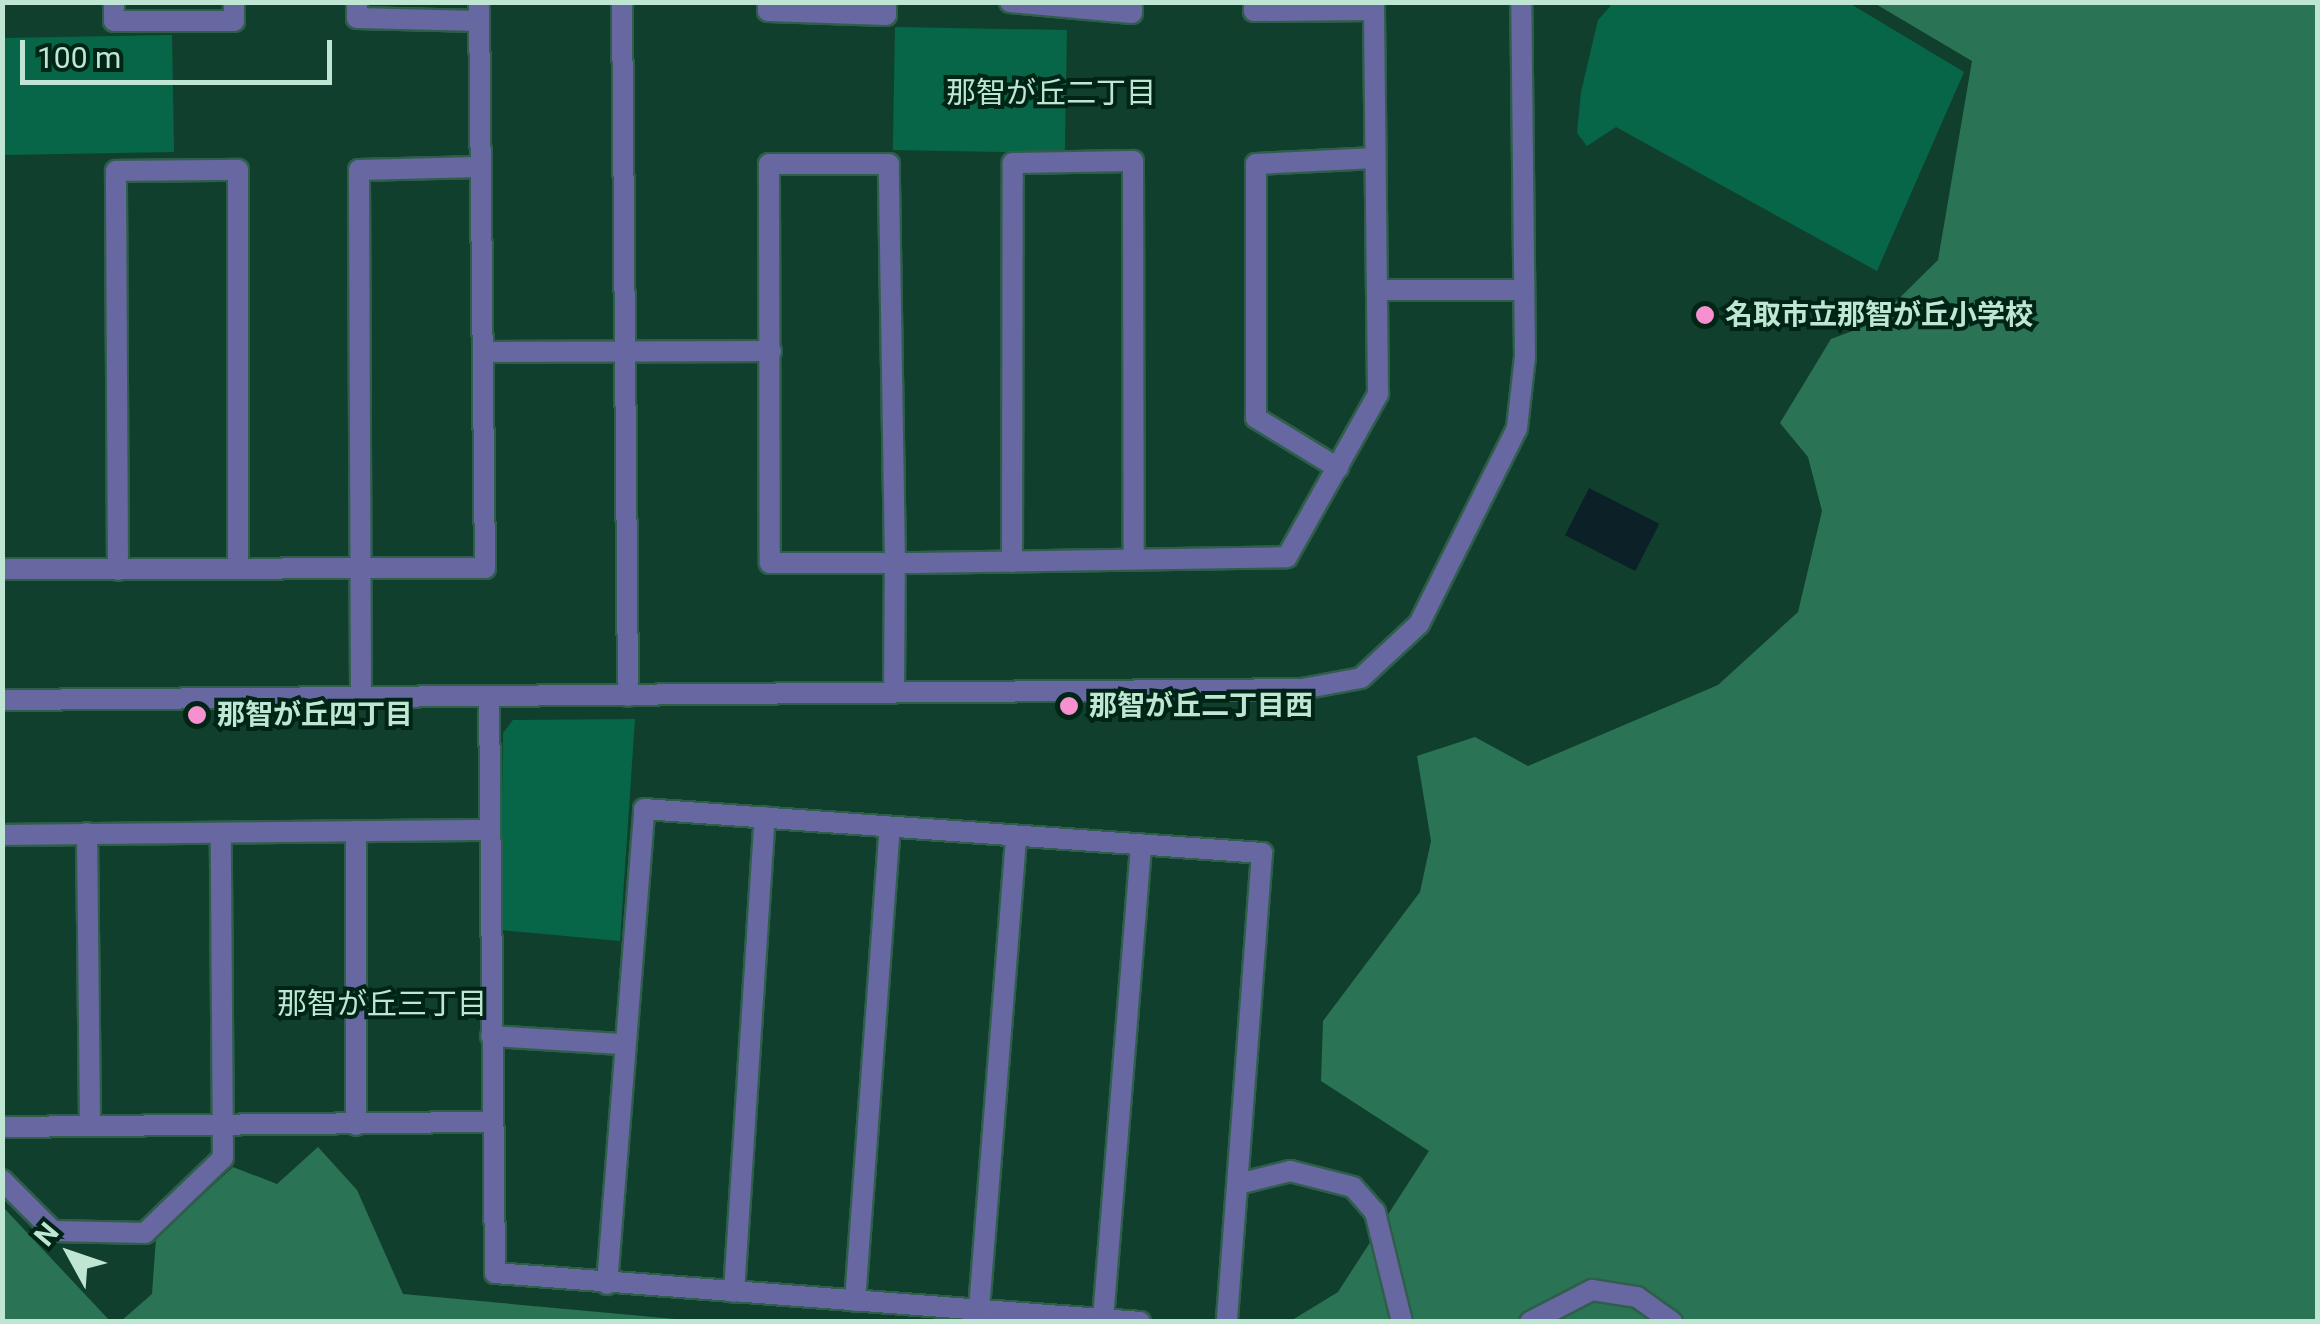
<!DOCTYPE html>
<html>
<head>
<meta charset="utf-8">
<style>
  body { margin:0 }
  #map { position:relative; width:2320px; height:1324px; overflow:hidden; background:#10402d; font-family:Roboto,"Noto Sans JP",sans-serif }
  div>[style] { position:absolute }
  .green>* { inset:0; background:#066647; transform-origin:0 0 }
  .forest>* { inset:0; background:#2b7355 }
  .water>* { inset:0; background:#0c2027; transform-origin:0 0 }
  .roads { filter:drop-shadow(2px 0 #2f5e4b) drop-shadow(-2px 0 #2f5e4b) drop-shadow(0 2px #2f5e4b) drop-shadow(0 -2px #2f5e4b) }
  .minor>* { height:20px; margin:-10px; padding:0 10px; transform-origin:10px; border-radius:10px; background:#6767a2 }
  .dots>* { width:28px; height:28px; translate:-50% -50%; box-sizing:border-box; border:5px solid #002516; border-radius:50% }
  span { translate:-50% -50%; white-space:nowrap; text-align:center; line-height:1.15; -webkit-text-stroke:8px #002516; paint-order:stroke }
  .poi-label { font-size:28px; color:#bee6d2; font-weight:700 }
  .left { translate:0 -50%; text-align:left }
  .neighbourhood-label { font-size:30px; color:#bee6d2 }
  .frame { position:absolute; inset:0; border:5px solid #bee6d2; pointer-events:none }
  .north { position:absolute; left:20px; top:1204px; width:100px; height:100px; -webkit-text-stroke:8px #002516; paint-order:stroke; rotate:310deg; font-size:28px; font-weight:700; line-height:40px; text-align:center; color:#bee6d2 }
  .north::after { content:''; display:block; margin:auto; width:35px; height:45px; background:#bee6d2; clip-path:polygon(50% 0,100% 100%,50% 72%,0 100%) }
  .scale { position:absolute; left:20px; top:40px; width:312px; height:45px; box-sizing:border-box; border:5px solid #bee6d2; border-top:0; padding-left:12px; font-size:30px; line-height:35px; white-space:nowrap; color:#bee6d2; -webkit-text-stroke:8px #002516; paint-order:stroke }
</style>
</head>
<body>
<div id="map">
  <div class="green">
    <i style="clip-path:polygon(1613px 3px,1849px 3px,1964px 72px,1877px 271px,1616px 127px,1587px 146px,1577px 133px,1581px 92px,1598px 20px)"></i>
    <i style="left:895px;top:27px;width:172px;height:123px;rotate:1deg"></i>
    <i style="left:172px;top:35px;width:117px;height:169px;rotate:89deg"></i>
    <i style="clip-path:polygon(635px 719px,620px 941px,500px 930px,503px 733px,513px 720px)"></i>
  </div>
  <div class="forest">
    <i style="clip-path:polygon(1874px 3px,2317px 3px,2317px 1321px,1289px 1322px,1338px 1292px,1429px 1151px,1321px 1081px,1323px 1021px,1420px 892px,1431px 841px,1417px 756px,1475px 737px,1528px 766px,1718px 685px,1798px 612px,1822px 511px,1808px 457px,1780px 423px,1831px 339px,1874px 323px,1938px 260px,1972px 61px)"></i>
    <i style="clip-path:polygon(318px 1147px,357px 1190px,403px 1294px,697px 1321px,121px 1321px,152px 1294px,156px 1238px,233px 1167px,277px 1184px)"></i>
    <i style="clip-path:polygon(2px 1207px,3px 1207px,110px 1321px,3px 1321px)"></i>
  </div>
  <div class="water">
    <i style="left:1589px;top:488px;width:79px;height:53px;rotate:27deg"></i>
  </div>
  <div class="roads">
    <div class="minor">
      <i style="left:114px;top:2px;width:19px;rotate:90deg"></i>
      <i style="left:114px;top:21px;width:120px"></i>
      <i style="left:234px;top:21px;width:19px;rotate:-90deg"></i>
      <i style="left:357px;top:2px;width:16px;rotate:90deg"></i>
      <i style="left:357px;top:18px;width:122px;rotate:1.4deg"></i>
      <i style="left:622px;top:2px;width:694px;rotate:89.5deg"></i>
      <i style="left:768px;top:2px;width:9px;rotate:90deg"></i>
      <i style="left:768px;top:11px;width:118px;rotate:1.9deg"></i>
      <i style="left:886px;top:15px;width:13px;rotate:-90deg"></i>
      <i style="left:1010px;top:2px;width:122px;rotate:5.2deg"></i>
      <i style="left:1132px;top:13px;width:11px;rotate:-90deg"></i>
      <i style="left:1254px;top:2px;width:9px;rotate:90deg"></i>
      <i style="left:1254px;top:11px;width:120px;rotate:-0.5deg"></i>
      <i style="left:1378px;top:290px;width:146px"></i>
      <i style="left:483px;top:352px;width:288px;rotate:-0.2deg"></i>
      <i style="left:1338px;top:468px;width:96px;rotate:-148.6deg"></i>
      <i style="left:1256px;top:418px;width:254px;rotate:-90deg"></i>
      <i style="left:1256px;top:164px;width:119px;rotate:-2.9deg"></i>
      <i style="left:1012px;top:562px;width:399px;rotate:-89.9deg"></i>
      <i style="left:1013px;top:163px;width:120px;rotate:-1deg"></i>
      <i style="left:1133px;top:161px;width:398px;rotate:89.9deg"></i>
      <i style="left:2px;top:569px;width:483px;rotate:-0.1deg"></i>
      <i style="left:485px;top:568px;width:566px;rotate:-90.61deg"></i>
      <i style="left:118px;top:570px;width:399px;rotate:-90.3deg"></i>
      <i style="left:116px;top:171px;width:122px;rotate:-0.5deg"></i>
      <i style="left:238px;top:170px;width:397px;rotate:90deg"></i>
      <i style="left:894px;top:692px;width:129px;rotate:-89.6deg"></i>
      <i style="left:895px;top:563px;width:399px;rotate:-90.9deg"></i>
      <i style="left:889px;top:164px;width:120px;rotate:180deg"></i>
      <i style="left:769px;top:164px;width:399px;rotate:89.9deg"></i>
      <i style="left:770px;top:563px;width:146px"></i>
      <i style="left:916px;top:563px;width:371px;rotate:-0.9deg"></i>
      <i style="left:1287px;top:557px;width:187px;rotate:-60.8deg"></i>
      <i style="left:1378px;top:394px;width:392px;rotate:-90.6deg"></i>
      <i style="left:489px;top:696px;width:577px;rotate:89.4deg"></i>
      <i style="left:495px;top:1273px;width:647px;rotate:4.34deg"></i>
      <i style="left:361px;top:698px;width:528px;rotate:-90.22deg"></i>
      <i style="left:359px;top:170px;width:120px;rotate:-1.4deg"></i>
      <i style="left:2px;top:700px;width:1300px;rotate:-0.48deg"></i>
      <i style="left:1302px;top:689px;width:60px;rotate:-10.6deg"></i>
      <i style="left:1361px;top:678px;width:79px;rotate:-43deg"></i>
      <i style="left:1419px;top:624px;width:219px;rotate:-63.4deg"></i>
      <i style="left:1517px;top:428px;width:71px;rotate:-83.6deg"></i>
      <i style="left:1525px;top:357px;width:355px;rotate:-90.6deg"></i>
      <i style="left:356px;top:831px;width:294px;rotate:90deg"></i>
      <i style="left:87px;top:833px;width:292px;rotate:89.4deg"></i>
      <i style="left:2px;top:835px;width:485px;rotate:-0.6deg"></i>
      <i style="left:491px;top:1036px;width:132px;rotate:3.5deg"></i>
      <i style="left:2px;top:1127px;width:491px;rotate:-0.6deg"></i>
      <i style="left:2px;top:1180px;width:72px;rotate:45deg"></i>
      <i style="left:53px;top:1231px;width:92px;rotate:1.2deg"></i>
      <i style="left:145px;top:1233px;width:108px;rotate:-43.9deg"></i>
      <i style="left:223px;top:1158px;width:324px;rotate:-90.4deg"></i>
      <i style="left:1238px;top:1184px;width:54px;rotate:-14deg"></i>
      <i style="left:1290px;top:1171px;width:65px;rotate:14.3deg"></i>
      <i style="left:1353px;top:1187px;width:33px;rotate:49deg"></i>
      <i style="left:1375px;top:1212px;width:113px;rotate:76.2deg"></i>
      <i style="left:607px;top:1284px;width:476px;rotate:-85.5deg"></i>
      <i style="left:644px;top:809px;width:620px;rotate:4.07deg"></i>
      <i style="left:1262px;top:853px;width:470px;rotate:94.3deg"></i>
      <i style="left:734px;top:1292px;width:476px;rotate:-86.3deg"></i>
      <i style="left:855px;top:1301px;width:475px;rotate:-85.8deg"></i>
      <i style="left:979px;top:1309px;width:474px;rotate:-85.5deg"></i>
      <i style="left:1103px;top:1319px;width:476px;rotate:-85.4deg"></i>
      <i style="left:1530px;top:1322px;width:70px;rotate:-27.3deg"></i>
      <i style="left:1592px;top:1290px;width:46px;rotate:8.8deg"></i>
      <i style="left:1637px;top:1297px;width:43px;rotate:35.5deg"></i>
    </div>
  </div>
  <div class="dots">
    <i style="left:1705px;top:315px;background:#f690cf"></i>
    <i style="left:1069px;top:706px;background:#f690cf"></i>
    <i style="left:197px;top:715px;background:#f690cf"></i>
  </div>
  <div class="poi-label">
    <span class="left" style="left:1725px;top:315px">名取市立那智が丘小学校</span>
    <span class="left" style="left:1089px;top:706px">那智が丘二丁目西</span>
    <span class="left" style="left:217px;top:715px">那智が丘四丁目</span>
  </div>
  <div class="neighbourhood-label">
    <span style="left:1051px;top:93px">那智が丘二丁目</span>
    <span style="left:382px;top:1004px">那智が丘三丁目</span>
  </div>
  <div class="frame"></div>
  <div class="north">N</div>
  <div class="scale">100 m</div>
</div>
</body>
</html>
